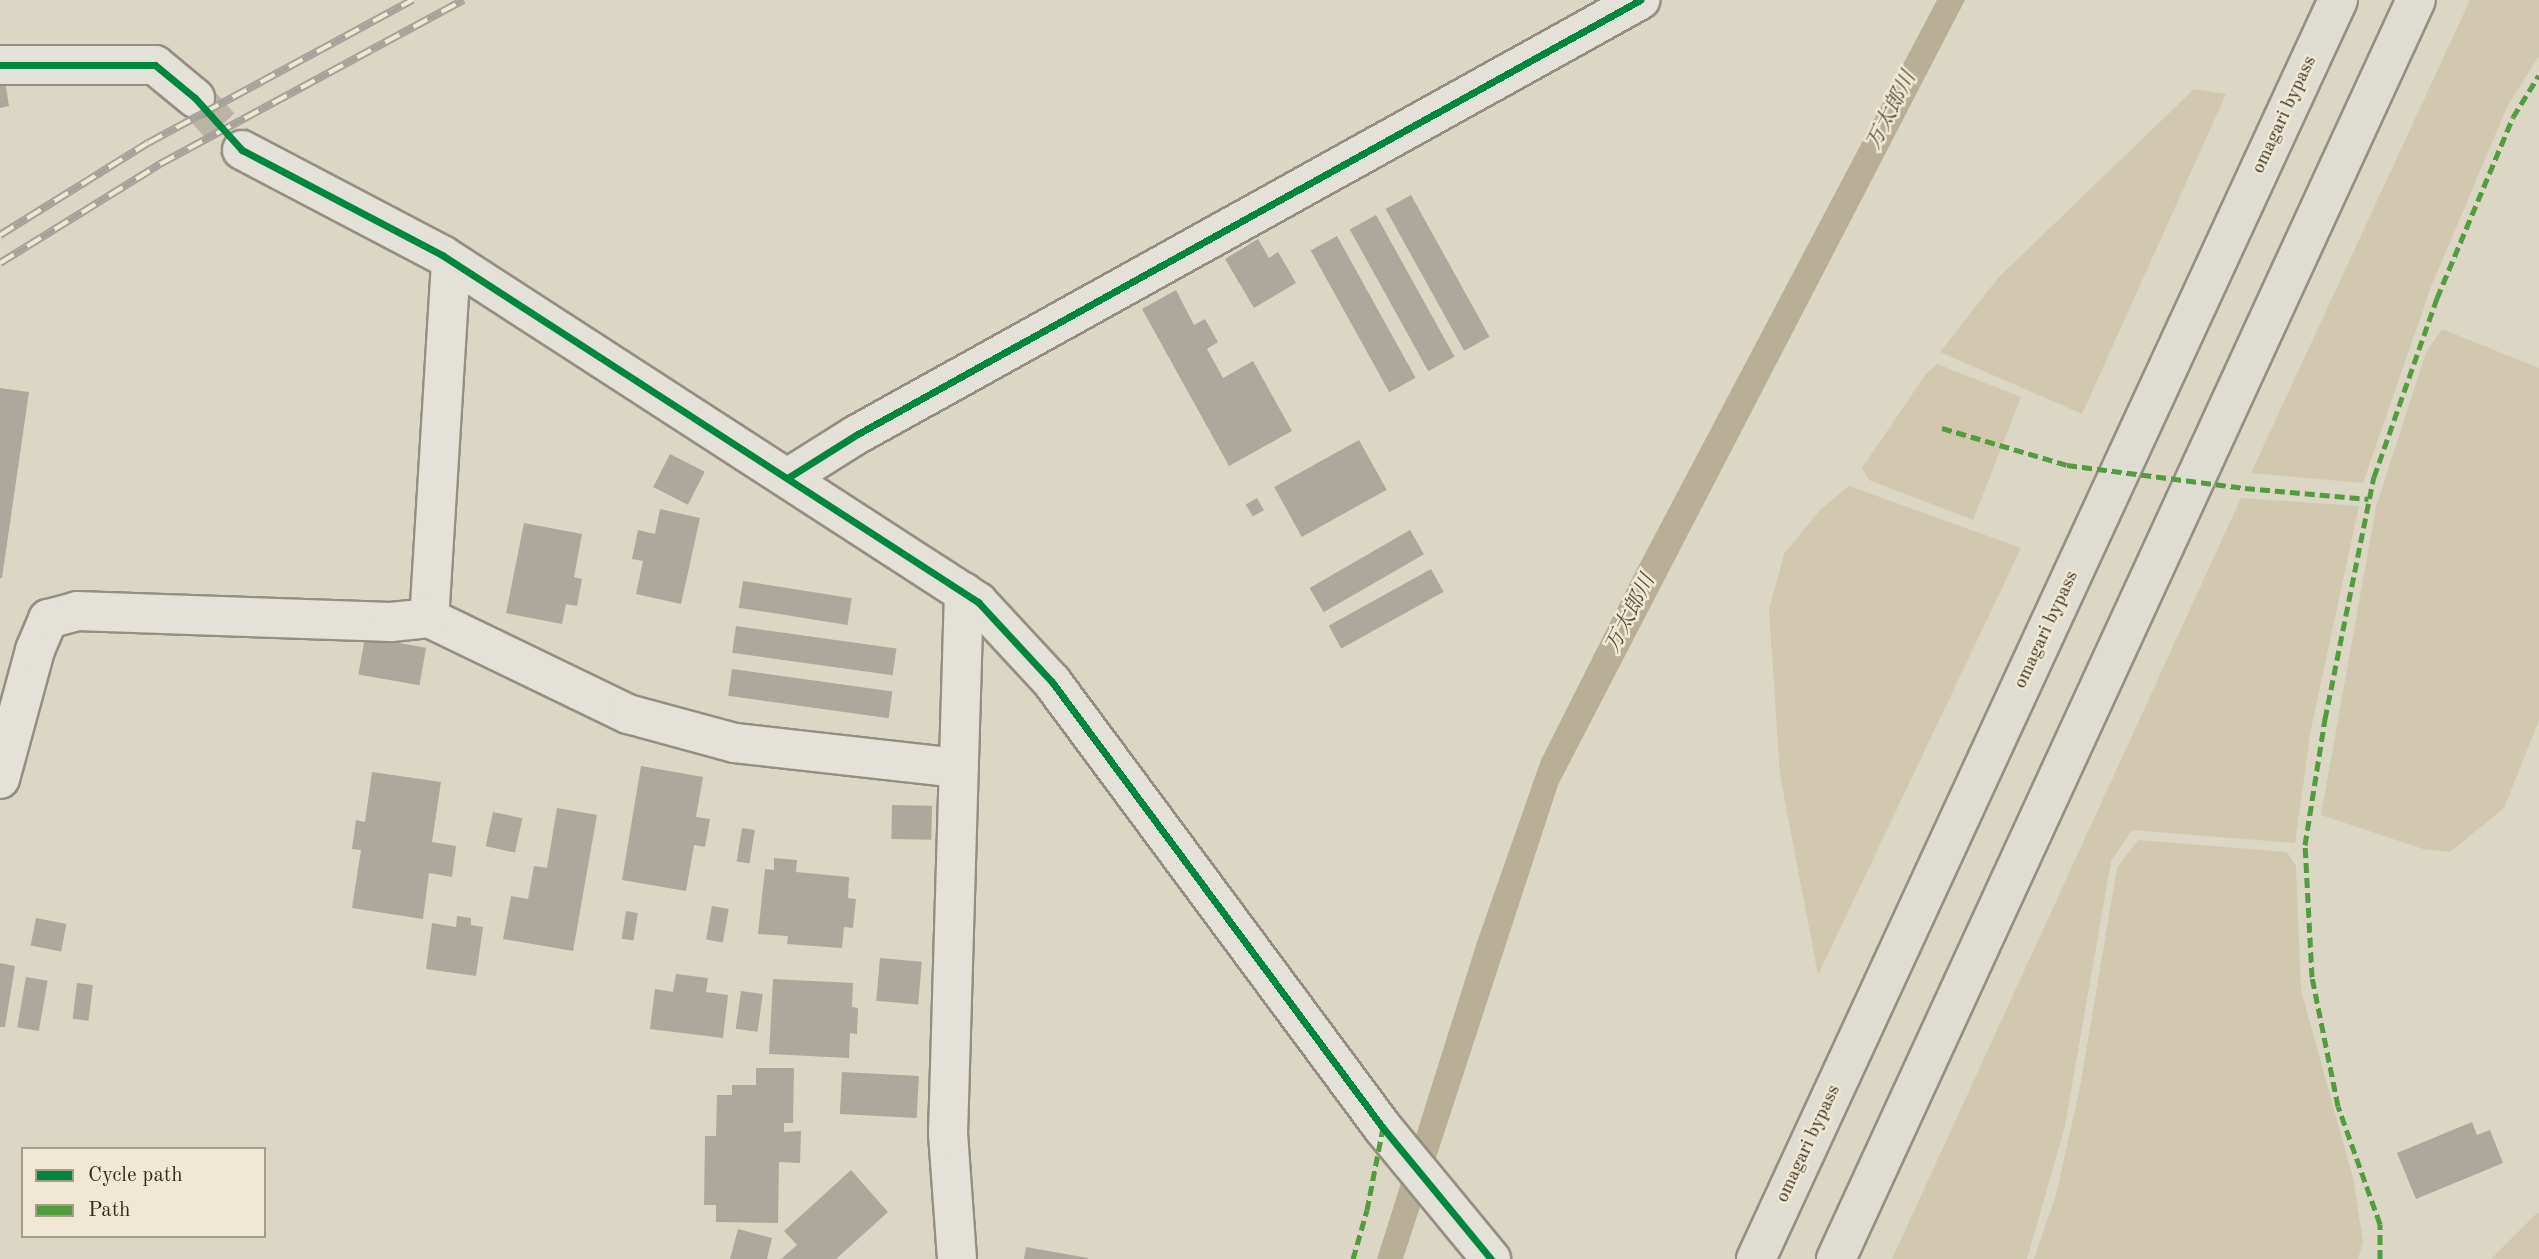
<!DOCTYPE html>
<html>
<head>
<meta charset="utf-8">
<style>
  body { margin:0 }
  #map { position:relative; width:2539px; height:1259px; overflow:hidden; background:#dcd6c4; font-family:"Old Standard TT","Noto Serif JP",serif }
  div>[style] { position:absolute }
  .green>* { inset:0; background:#d2c8b0 }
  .water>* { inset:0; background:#b9af97 }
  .building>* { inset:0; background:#ada89b; transform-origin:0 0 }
  .street-tunnel>* { height:38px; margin-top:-19px; transform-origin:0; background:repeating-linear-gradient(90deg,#bbb3a3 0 38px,transparent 0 57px) }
  .roads { filter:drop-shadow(2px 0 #948e83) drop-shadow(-2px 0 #948e83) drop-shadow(0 2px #948e83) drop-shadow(0 -2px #948e83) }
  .street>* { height:38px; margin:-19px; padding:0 19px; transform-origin:19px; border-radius:19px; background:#e4e1d8 }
  .highway>* { height:38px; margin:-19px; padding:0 19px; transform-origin:19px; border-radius:19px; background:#dfdcd2 }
  .rail>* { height:8px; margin-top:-4px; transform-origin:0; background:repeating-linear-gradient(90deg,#efe8d2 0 16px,#a6a29a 0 32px); box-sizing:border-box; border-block:2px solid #a6a29a }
  .quiet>* { height:5px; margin-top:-2.5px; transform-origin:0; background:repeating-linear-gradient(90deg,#519c3f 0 10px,transparent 0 15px) }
  .cycleway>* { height:7px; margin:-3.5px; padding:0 3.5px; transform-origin:3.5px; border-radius:3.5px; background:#00873e }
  span { translate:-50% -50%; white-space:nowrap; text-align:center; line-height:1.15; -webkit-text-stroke:5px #efe8d2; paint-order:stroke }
  .street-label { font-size:19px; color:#35291e }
  .water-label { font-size:21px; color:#584c3d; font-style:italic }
  .legend { position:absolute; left:21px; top:1147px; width:245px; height:91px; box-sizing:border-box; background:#efe8d2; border:2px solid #a59c8a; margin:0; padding:9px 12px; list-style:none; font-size:21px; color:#35291e }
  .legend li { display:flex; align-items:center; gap:14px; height:35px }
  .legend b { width:35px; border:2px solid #a59c8a }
</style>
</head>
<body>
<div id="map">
  <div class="green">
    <i style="clip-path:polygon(2470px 0,2539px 0,2539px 56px,2507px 107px,2431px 287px,2363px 483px,2251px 473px)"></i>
    <i style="clip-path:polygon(2194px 89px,2226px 94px,2082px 414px,1940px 352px,1998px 278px)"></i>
    <i style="clip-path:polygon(2442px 329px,2539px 368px,2539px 720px,2504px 808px,2450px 852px,2423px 849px,2321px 815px,2376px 507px,2426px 352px)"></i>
    <i style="clip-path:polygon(1937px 364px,2021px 397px,1973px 520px,1869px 480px,1862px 468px,1926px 374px)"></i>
    <i style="clip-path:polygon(1849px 486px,2021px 548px,1818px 975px,1780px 775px,1769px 610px,1784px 554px,1820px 510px)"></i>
    <i style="clip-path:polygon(2241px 498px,2359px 506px,2311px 729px,2295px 843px,2132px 830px,2111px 861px,2065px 1126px,2027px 1259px,1892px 1259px)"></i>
    <i style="clip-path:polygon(2138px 840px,2287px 852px,2296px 866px,2301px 990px,2353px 1178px,2363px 1242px,2358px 1259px,2034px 1259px,2056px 1195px,2080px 1087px,2117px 868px)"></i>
    <i style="clip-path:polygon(2539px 1213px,2539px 1259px,2491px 1259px,2536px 1214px)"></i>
  </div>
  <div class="water">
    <i style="clip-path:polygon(1937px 0,1965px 0,1558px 785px,1403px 1259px,1377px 1259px,1477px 942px,1541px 760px,1637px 569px)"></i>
  </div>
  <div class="building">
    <i style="clip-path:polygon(5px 81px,9px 106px,0 108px,0 82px)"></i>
    <i style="left:1411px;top:195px;width:162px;height:29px;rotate:61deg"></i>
    <i style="left:1376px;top:215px;width:162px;height:30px;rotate:61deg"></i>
    <i style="left:1337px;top:236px;width:162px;height:30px;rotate:61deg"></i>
    <i style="clip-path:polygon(1258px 239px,1269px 258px,1278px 252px,1296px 283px,1254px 308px,1225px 259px)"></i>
    <i style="clip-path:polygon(1176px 290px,1194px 325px,1205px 319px,1218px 342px,1207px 349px,1223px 378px,1253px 361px,1292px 431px,1229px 466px,1142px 309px)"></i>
    <i style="clip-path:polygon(0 388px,29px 392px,2px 578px,0 578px)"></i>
    <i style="left:1359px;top:440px;width:57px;height:97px;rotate:61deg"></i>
    <i style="left:670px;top:454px;width:39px;height:37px;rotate:27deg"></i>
    <i style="left:1257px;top:498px;width:14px;height:13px;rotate:60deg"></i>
    <i style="clip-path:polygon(660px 509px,700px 518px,681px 604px,636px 594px,643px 561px,632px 559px,638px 530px,655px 534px)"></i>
    <i style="clip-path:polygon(524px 523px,582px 534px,574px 577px,582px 579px,577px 606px,566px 604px,562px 624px,506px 613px)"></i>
    <i style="left:1410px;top:530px;width:28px;height:116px;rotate:60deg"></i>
    <i style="left:1431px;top:569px;width:26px;height:117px;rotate:61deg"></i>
    <i style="left:743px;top:581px;width:110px;height:27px;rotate:9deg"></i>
    <i style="left:736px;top:626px;width:162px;height:27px;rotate:8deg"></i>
    <i style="left:365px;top:637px;width:62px;height:38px;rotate:10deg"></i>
    <i style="left:732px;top:669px;width:162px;height:27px;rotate:8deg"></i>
    <i style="clip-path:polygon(641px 766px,703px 777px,696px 817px,710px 819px,705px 847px,694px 845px,686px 891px,622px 880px)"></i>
    <i style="clip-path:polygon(372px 772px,441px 782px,432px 842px,456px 846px,452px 877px,429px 873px,423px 919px,352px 908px,361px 850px,352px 849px,356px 820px,365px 822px)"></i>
    <i style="left:892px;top:805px;width:40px;height:34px;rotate:1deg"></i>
    <i style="clip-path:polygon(557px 808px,597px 815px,573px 951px,503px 939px,511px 896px,528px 899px,534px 866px,547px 868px)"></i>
    <i style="left:493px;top:812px;width:30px;height:35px;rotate:12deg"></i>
    <i style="left:742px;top:828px;width:13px;height:34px;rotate:9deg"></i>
    <i style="clip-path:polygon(774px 858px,797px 860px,796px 872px,849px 877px,848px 898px,856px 899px,853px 928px,844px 927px,842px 948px,787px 944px,788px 936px,758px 934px,765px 869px,774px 870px)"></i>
    <i style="left:712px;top:906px;width:17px;height:34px;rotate:10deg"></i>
    <i style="left:626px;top:911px;width:12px;height:28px;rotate:9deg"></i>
    <i style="clip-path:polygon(457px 916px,471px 918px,471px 925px,483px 927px,476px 976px,426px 969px,432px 923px,456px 927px)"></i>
    <i style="left:36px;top:918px;width:31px;height:28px;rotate:11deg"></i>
    <i style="left:880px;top:958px;width:42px;height:43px;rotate:5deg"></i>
    <i style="clip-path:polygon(0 963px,15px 966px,5px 1027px,0 1027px)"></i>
    <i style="clip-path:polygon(676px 974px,708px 978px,706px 992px,728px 995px,723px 1038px,650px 1029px,655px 989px,673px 992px)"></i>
    <i style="left:26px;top:977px;width:22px;height:51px;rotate:10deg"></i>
    <i style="clip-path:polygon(773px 979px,853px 983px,852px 1007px,858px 1008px,857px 1034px,850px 1033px,849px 1058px,769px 1054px)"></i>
    <i style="left:77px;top:983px;width:16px;height:36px;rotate:7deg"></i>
    <i style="left:741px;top:991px;width:22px;height:38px;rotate:8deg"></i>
    <i style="clip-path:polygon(756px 1068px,794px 1068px,793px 1123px,784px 1123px,784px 1132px,801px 1131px,800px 1163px,779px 1162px,778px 1223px,716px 1222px,716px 1205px,704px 1205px,705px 1136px,716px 1136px,717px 1095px,732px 1095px,732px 1085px,756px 1085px)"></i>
    <i style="left:842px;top:1072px;width:77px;height:42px;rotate:3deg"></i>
    <i style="clip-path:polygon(2472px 1122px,2477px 1135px,2490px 1130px,2503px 1163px,2416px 1199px,2397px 1153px)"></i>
    <i style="clip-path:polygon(851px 1170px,888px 1212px,836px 1259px,781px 1259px,797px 1245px,784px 1231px)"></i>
    <i style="clip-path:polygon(738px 1229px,772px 1238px,767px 1259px,730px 1259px)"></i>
    <i style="clip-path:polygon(1026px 1247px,1088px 1258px,1088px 1259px,1024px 1259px)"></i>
  </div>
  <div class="street-tunnel">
    <i style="left:195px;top:98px;width:70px;rotate:47.9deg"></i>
  </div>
  <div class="roads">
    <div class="street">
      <i style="left:0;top:65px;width:155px"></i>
      <i style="left:155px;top:65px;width:52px;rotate:39.5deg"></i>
      <i style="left:242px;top:150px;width:226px;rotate:27.7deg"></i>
      <i style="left:442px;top:255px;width:639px;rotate:32.92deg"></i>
      <i style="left:978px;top:602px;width:109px;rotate:47.2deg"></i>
      <i style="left:1052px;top:682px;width:555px;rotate:53.42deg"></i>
      <i style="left:1383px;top:1128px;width:170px;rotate:50.5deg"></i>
      <i style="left:451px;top:262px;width:357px;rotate:93.5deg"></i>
      <i style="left:429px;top:618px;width:221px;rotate:25.8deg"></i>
      <i style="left:628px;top:714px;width:111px;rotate:15.2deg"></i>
      <i style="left:735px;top:743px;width:225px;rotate:6.4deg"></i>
      <i style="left:789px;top:477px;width:79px;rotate:-32.1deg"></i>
      <i style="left:856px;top:435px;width:897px;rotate:-29.02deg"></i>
      <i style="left:0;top:779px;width:134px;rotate:-74.8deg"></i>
      <i style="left:35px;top:650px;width:34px;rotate:-67deg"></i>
      <i style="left:48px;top:619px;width:30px;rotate:-15deg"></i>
      <i style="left:77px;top:611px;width:314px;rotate:2deg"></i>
      <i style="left:391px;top:622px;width:38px;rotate:-6deg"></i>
      <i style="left:957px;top:1259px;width:125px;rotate:-94.1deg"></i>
      <i style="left:948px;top:1134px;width:542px;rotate:-88.31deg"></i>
    </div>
    <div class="highway">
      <i style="left:1756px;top:1259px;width:1387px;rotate:-65.19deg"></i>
      <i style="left:1836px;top:1259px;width:1386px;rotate:-65.27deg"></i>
    </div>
  </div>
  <div class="rail">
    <i style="left:0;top:235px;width:174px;rotate:-31.9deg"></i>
    <i style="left:148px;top:143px;width:301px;rotate:-28.4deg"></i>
    <i style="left:0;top:263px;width:188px;rotate:-31.7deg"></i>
    <i style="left:160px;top:164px;width:345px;rotate:-28.4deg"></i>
  </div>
  <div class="quiet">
    <i style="left:1942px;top:428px;width:130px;rotate:16.5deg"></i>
    <i style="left:2067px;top:465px;width:179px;rotate:7.4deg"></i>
    <i style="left:2245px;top:488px;width:124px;rotate:5.1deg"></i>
    <i style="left:1353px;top:1259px;width:51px;rotate:-74.1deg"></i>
    <i style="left:1367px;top:1210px;width:84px;rotate:-79deg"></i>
    <i style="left:2380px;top:1259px;width:35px;rotate:-90deg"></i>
    <i style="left:2380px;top:1224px;width:125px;rotate:-109.6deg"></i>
    <i style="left:2338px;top:1106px;width:132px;rotate:-101.4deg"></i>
    <i style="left:2312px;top:977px;width:132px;rotate:-93deg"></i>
    <i style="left:2305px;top:845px;width:128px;rotate:-81deg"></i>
    <i style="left:2325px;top:719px;width:247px;rotate:-78.6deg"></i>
    <i style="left:2374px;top:477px;width:190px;rotate:-70.6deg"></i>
    <i style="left:2437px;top:298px;width:196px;rotate:-67.2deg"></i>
    <i style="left:2513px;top:117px;width:49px;rotate:-58.2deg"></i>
  </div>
  <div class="cycleway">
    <i style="left:0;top:65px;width:155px"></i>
    <i style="left:155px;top:65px;width:52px;rotate:39.5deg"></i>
    <i style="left:195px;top:98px;width:70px;rotate:47.9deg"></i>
    <i style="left:242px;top:150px;width:226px;rotate:27.7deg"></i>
    <i style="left:442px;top:255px;width:639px;rotate:32.92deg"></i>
    <i style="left:978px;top:602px;width:109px;rotate:47.2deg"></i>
    <i style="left:1052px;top:682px;width:555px;rotate:53.42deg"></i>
    <i style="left:1383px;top:1128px;width:170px;rotate:50.5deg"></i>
    <i style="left:789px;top:477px;width:79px;rotate:-32.1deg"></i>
    <i style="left:856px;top:435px;width:897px;rotate:-29.02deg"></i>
  </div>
  <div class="street-label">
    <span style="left:2285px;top:115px;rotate:-65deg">omagari bypass</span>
    <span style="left:2047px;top:630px;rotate:-65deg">omagari bypass</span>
    <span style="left:1809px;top:1144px;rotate:-65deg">omagari bypass</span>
  </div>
  <div class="water-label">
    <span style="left:1892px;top:111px;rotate:-63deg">万太郎川</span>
    <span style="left:1631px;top:614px;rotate:-63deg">万太郎川</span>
  </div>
  <ul class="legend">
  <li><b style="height:9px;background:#00873e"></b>Cycle path</li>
  <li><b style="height:9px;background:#519c3f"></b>Path</li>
  </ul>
</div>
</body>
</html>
